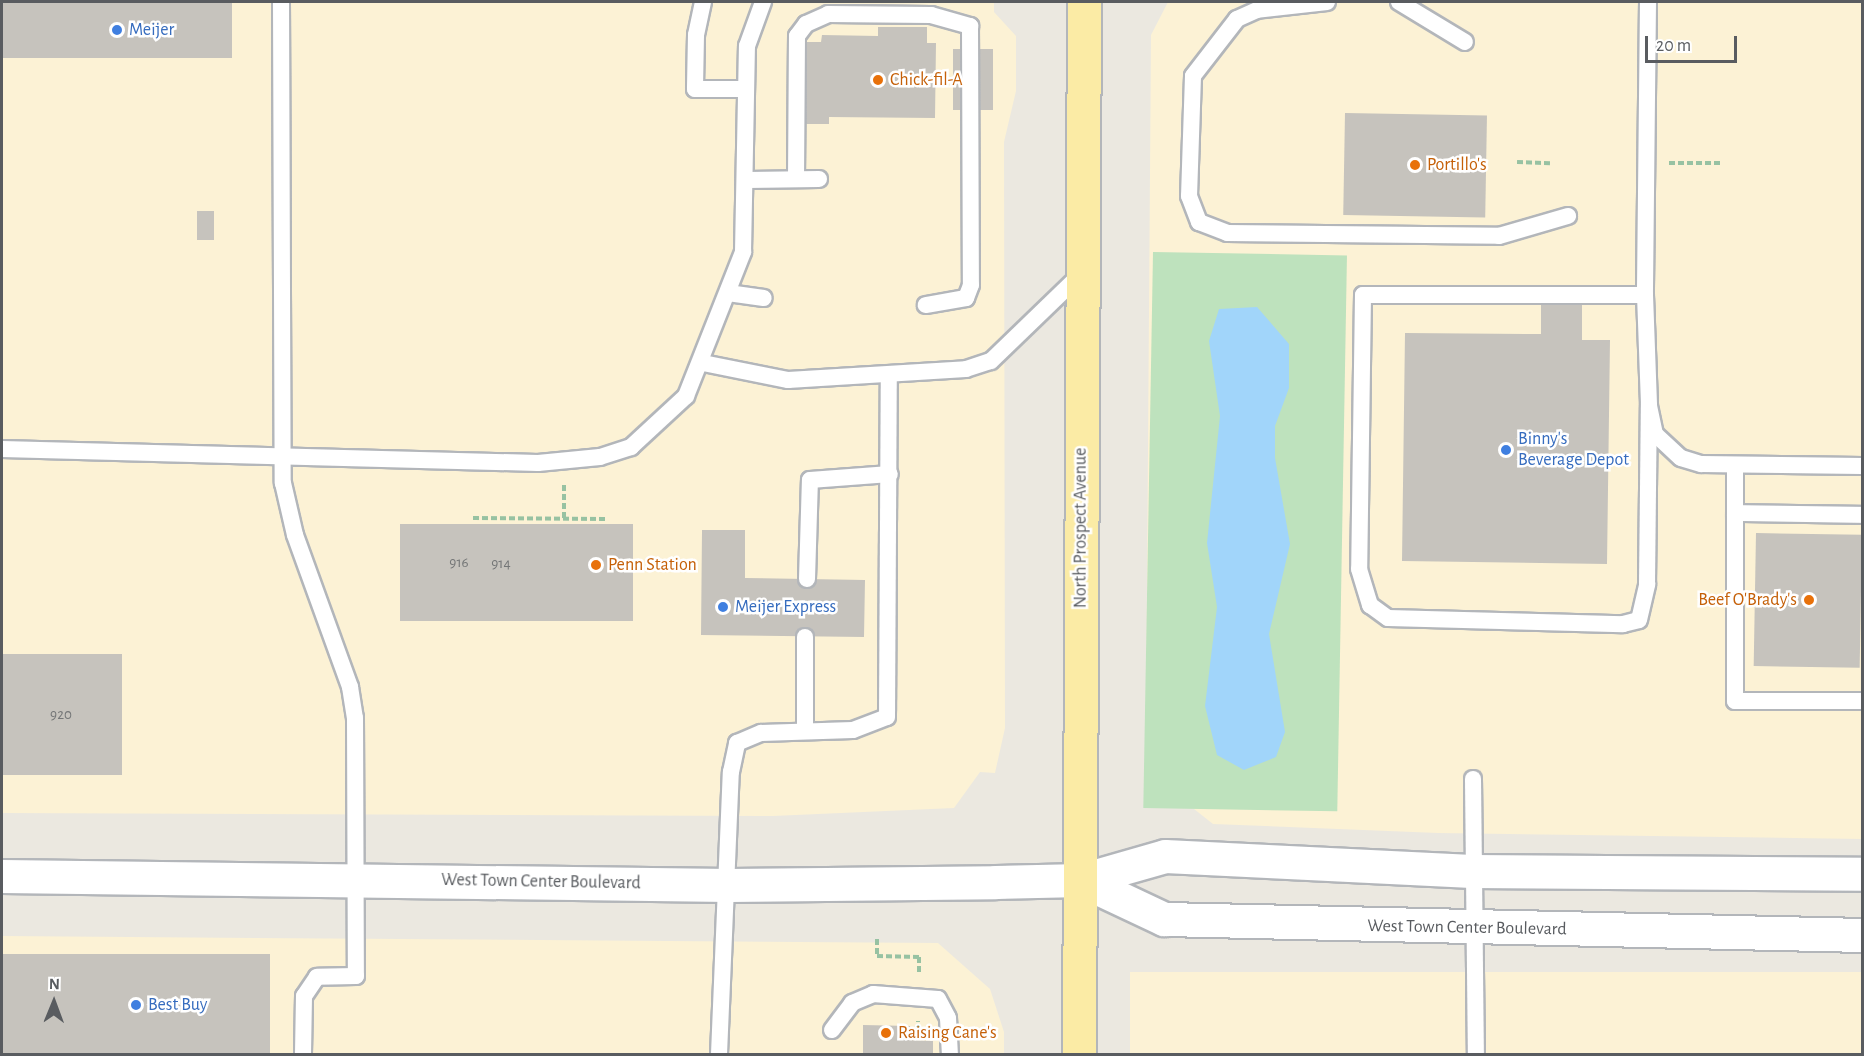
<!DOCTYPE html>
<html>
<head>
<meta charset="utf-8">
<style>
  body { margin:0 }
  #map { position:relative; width:1864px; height:1056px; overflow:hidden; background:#ebe8e0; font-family:"Alegreya Sans",sans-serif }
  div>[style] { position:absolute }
  .commercial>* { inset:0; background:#fcf2d5; transform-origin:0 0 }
  .green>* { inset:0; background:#bee2bd; transform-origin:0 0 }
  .water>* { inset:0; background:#a1d5fa }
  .building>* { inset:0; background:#c6c3bd; transform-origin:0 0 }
  .path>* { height:4px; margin-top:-2px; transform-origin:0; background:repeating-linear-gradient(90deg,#97c2a2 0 6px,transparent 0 9px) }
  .roads { filter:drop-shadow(2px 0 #b3b6ba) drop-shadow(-2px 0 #b3b6ba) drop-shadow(0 2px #b3b6ba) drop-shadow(0 -2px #b3b6ba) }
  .lane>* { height:16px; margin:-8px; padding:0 8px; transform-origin:8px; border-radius:8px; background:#fff }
  .secondary>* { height:33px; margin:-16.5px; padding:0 16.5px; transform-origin:16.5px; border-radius:16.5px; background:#fff }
  .primary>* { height:33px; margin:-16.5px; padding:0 16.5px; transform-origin:16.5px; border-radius:16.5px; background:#fbeba5 }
  .dots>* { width:16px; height:16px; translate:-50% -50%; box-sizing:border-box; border:3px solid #fff; border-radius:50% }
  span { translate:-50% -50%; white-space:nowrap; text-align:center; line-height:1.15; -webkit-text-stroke:5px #fff; paint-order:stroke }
  .number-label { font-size:15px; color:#747677 }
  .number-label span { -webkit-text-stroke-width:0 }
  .shop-label { font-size:18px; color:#366cbe }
  .left { translate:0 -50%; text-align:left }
  .food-label { font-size:18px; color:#c56008 }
  .right { translate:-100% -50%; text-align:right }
  .street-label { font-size:18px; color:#595c60 }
  .frame { position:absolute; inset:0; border:3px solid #595c60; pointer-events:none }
  .north { position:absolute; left:24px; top:972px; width:60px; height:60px; -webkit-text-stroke:4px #fff; paint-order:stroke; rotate:1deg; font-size:16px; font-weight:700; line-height:24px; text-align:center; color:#595c60 }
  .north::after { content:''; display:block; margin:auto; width:21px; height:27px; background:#595c60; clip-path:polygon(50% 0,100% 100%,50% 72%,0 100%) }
  .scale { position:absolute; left:1645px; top:36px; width:92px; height:27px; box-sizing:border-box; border:3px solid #595c60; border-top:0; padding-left:8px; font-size:18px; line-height:21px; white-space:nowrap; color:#595c60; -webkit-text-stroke:4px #fff; paint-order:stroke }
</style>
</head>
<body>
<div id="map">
  <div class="commercial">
    <i style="clip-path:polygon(2px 2px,994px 2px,994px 12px,1016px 36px,1016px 91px,1004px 142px,1005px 728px,995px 773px,980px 772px,954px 808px,773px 816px,2px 813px)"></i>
    <i style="clip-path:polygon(1168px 2px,1862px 2px,1862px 839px,1438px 833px,1213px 824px,1160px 782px,1146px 731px,1151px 35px)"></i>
    <i style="clip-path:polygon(2px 936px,938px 943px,990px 989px,1004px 1032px,1004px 1054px,2px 1054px)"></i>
    <i style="left:1130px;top:972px;width:732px;height:82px"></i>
  </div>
  <div class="green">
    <i style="left:1153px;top:252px;width:194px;height:556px;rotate:1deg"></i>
  </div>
  <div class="water">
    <i style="clip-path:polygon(1257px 307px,1289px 344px,1289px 388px,1275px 426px,1275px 458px,1290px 544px,1269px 634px,1285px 732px,1276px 757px,1244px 770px,1217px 755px,1205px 706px,1217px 607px,1207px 543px,1220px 416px,1209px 341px,1219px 309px)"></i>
  </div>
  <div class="building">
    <i style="left:2px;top:2px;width:230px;height:56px"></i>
    <i style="clip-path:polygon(878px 27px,927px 27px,927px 43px,936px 43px,935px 118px,829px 117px,829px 124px,806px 124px,807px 42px,821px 42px,822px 35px,878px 36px)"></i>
    <i style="left:953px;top:49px;width:40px;height:61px"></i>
    <i style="left:1345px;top:113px;width:142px;height:102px;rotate:1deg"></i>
    <i style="left:197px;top:211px;width:17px;height:29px"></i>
    <i style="clip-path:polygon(1541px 302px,1582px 303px,1582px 340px,1610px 340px,1607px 564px,1402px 561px,1405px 333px,1541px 334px)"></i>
    <i style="left:400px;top:524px;width:233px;height:97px"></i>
    <i style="clip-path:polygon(702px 530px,745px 530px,745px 578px,865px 580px,864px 637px,701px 635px)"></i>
    <i style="left:1756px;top:533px;width:106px;height:133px;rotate:1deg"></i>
    <i style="left:2px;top:654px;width:120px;height:121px"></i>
    <i style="left:2px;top:954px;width:268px;height:100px"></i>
    <i style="clip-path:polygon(863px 1025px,910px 1026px,909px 1040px,933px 1041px,933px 1054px,863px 1054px)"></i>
  </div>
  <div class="path">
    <i style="left:1517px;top:162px;width:33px;rotate:2deg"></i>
    <i style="left:1669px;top:163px;width:53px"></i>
    <i style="left:473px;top:518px;width:132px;rotate:0.4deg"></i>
    <i style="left:564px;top:518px;width:35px;rotate:-90deg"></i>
    <i style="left:877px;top:939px;width:17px;rotate:90deg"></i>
    <i style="left:877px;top:956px;width:42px;rotate:1.4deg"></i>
    <i style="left:919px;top:957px;width:18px;rotate:90deg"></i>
    <i style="left:918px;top:1040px;width:19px;rotate:-90deg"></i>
  </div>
  <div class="roads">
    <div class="lane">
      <i style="left:281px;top:2px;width:481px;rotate:89.8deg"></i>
      <i style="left:283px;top:483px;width:53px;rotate:77deg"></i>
      <i style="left:295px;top:535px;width:162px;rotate:70.1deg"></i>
      <i style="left:350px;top:687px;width:31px;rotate:81deg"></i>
      <i style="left:355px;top:718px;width:258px;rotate:89.8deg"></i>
      <i style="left:356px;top:976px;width:39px;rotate:179deg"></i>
      <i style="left:317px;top:977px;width:23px;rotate:124deg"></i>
      <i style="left:304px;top:996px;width:58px;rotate:91deg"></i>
      <i style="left:703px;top:2px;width:34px;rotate:102deg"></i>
      <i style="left:696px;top:35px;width:54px;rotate:91.1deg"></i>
      <i style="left:695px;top:89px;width:51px"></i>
      <i style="left:1327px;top:2px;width:70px;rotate:173.5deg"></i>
      <i style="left:1257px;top:10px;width:22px;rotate:156deg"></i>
      <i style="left:1237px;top:19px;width:72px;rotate:127.7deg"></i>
      <i style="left:1193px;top:76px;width:120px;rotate:91.9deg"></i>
      <i style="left:1189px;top:196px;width:28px;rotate:69deg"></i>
      <i style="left:1199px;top:222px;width:30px;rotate:21deg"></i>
      <i style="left:1227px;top:233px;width:272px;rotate:0.6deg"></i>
      <i style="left:1499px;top:236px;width:72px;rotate:-16.2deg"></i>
      <i style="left:1399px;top:2px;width:77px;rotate:31.2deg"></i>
      <i style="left:1648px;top:2px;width:293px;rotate:90.6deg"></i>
      <i style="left:1645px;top:295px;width:111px;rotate:87.9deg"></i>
      <i style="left:1649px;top:406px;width:29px;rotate:78deg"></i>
      <i style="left:1655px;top:434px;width:35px;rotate:43deg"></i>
      <i style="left:1681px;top:458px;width:21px;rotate:17deg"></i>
      <i style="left:1701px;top:464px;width:161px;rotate:0.7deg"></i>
      <i style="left:796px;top:179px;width:143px;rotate:-89.6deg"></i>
      <i style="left:797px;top:36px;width:15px;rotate:-53deg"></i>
      <i style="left:806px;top:24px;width:24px;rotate:-24deg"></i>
      <i style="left:828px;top:14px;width:103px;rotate:0.6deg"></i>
      <i style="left:931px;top:15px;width:41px;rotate:15.8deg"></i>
      <i style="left:970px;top:26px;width:259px;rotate:89.8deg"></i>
      <i style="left:971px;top:285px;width:14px;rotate:111deg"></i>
      <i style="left:966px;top:298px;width:41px;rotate:170.1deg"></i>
      <i style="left:747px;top:180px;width:72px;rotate:-0.8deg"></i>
      <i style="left:728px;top:293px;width:36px;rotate:8deg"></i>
      <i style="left:1645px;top:295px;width:282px;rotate:180deg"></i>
      <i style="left:1363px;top:295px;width:274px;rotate:90.8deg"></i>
      <i style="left:1359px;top:569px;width:38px;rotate:73deg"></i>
      <i style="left:1370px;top:605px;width:22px;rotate:36deg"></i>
      <i style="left:1388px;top:618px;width:235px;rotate:1.5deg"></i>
      <i style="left:1623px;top:624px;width:16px;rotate:-14deg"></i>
      <i style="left:1639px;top:620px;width:37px;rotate:-77deg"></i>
      <i style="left:1647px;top:584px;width:178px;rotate:-89.4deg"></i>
      <i style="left:703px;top:363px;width:87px;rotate:11.3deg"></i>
      <i style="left:788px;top:380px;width:178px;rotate:-3.5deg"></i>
      <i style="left:966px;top:369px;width:26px;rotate:-18deg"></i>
      <i style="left:991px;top:361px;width:124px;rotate:-44deg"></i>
      <i style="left:2px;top:449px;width:536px;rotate:1.5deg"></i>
      <i style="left:538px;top:463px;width:62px;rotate:-5.5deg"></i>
      <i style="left:600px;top:457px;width:33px;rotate:-18deg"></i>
      <i style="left:631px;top:447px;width:75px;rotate:-42.8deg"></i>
      <i style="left:686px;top:396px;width:155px;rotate:-68.4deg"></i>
      <i style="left:743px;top:252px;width:206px;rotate:-88.9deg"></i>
      <i style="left:747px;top:46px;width:47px;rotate:-70deg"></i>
      <i style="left:1735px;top:465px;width:236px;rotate:90deg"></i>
      <i style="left:1735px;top:701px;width:127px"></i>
      <i style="left:1735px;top:513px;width:127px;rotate:0.9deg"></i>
      <i style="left:807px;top:579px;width:99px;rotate:-88.3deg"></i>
      <i style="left:810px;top:480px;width:80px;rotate:-4.3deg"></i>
      <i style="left:805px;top:731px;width:94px;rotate:-90deg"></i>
      <i style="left:1473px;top:779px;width:275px;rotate:89.4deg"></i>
      <i style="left:832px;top:1030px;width:34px;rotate:-53deg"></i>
      <i style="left:852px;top:1003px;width:23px;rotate:-23deg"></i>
      <i style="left:873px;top:994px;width:65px;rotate:4.4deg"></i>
      <i style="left:938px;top:999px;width:21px;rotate:62deg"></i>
      <i style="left:948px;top:1018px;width:36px;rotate:87deg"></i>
      <i style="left:719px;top:1054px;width:282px;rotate:-87.6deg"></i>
      <i style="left:731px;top:772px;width:30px;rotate:-78deg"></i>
      <i style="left:737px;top:743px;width:26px;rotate:-23deg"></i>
      <i style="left:761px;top:733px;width:92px;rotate:-1.9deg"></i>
      <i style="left:853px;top:730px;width:36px;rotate:-21deg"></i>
      <i style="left:887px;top:717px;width:342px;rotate:-89.7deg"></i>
    </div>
    <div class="secondary">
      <i style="left:2px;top:876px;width:727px;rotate:0.71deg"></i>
      <i style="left:729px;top:885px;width:266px;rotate:-0.6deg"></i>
      <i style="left:995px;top:882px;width:86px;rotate:-1.3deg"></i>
      <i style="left:1081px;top:880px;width:87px;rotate:-15.9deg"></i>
      <i style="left:1165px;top:856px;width:307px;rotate:2.8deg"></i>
      <i style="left:1472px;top:871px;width:390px;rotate:0.4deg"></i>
      <i style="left:1081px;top:880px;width:92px;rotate:25.2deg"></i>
      <i style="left:1164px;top:919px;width:698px;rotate:1.31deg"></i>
    </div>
    <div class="primary">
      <i style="left:1079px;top:1054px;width:1052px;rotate:-89.73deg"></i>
    </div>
  </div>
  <div class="dots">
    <i style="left:117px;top:30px;background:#3f7fe0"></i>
    <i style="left:878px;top:80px;background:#e8710a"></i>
    <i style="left:1415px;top:165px;background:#e8710a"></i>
    <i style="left:1506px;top:450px;background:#3f7fe0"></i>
    <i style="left:596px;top:565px;background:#e8710a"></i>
    <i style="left:1809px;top:600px;background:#e8710a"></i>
    <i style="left:723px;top:607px;background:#3f7fe0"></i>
    <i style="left:136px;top:1005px;background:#3f7fe0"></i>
    <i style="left:886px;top:1033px;background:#e8710a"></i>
  </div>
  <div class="number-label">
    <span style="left:459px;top:563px">916</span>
    <span style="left:501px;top:564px">914</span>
    <span style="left:61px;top:715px">920</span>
  </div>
  <div class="shop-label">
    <span class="left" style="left:129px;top:30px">Meijer</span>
    <span class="left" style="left:1518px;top:450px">Binny's<br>Beverage Depot</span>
    <span class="left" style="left:735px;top:607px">Meijer Express</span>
    <span class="left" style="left:148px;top:1005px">Best Buy</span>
  </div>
  <div class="food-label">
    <span class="left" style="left:890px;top:80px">Chick-fil-A</span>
    <span class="left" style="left:1427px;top:165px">Portillo's</span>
    <span class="left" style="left:608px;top:565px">Penn Station</span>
    <span class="right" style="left:1797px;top:600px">Beef O'Brady's</span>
    <span class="left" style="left:898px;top:1033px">Raising Cane's</span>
  </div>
  <div class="street-label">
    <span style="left:1081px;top:528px;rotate:-90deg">North Prospect Avenue</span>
    <span style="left:541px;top:882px;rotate:1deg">West Town Center Boulevard</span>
    <span style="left:1467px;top:928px;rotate:1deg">West Town Center Boulevard</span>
  </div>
  <div class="frame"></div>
  <div class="north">N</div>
  <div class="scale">20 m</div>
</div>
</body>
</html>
